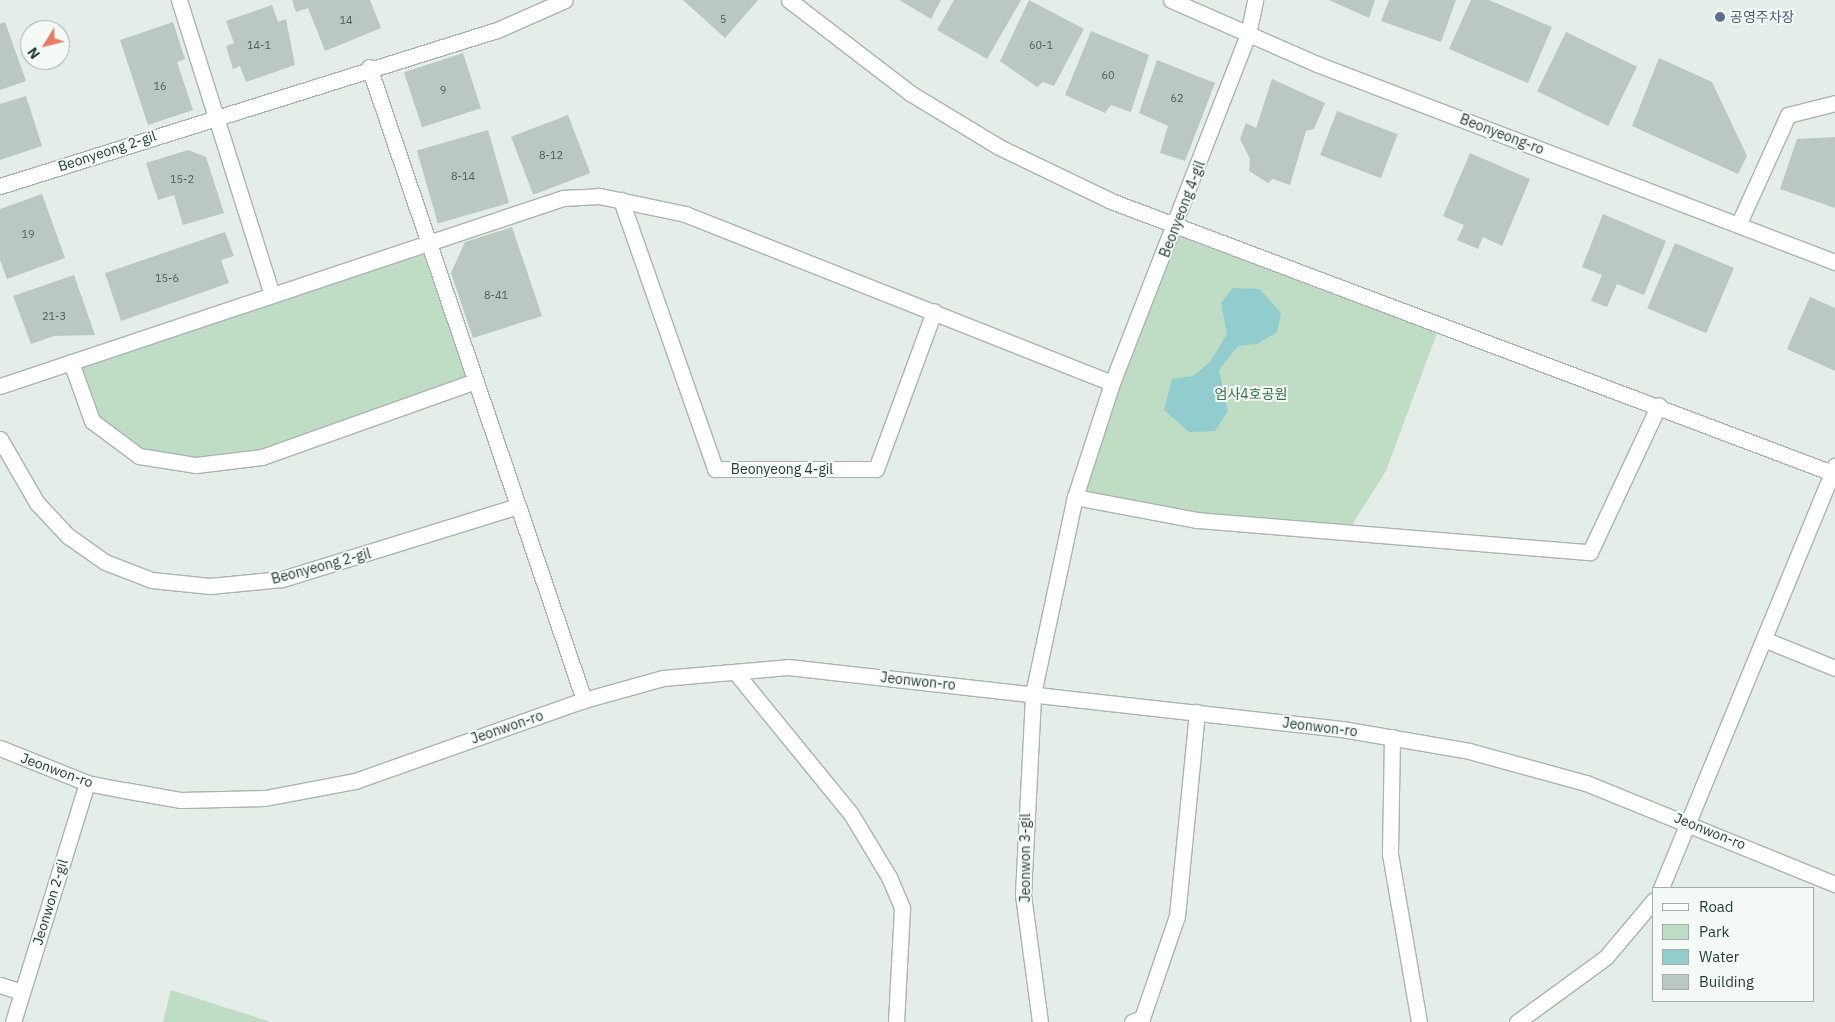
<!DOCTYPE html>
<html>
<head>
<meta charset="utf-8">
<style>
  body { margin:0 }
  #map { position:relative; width:1835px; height:1022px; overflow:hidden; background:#e5ede9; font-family:"IBM Plex Sans","Noto Sans KR",sans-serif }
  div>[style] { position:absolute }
  .green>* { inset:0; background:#bfddc4 }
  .water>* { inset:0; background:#91cccf }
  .building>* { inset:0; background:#bac8c1; transform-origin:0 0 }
  .roads { filter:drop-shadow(1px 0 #a8b5af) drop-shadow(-1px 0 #a8b5af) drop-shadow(0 1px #a8b5af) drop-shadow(0 -1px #a8b5af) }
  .minor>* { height:15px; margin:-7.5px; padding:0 7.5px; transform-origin:7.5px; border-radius:7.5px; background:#fff }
  .dots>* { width:14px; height:14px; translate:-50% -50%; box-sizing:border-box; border:2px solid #f5faf7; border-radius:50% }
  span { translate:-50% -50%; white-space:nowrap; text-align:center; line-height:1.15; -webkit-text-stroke:4px #f5faf7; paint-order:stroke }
  .number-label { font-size:11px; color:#4a6058 }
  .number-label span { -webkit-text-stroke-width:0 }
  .service-label { font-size:14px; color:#4e5e75 }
  .left { translate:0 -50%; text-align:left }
  .street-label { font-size:14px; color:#253e35 }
  .park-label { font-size:14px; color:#317344 }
  .legend { position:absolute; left:1652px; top:887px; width:162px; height:115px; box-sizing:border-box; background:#f5faf7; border:1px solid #a2afa9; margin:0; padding:6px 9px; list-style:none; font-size:15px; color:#253e35 }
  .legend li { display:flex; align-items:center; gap:10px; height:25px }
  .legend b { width:25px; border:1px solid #a2afa9 }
  .north { position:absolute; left:20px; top:20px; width:50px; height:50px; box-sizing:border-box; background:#f5faf7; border:1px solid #a2afa9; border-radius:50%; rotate:234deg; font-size:14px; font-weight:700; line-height:20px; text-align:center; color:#253e35 }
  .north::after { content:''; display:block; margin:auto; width:18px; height:22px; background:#ea7966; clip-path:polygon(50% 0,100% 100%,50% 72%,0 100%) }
</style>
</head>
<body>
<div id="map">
  <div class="green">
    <i style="clip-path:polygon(1175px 229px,1440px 325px,1386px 471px,1347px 533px,1075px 497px)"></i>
    <i style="clip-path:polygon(429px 243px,476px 381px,262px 457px,196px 465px,139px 456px,92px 421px,71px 362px)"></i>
    <i style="clip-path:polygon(171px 990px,271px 1022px,163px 1022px)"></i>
  </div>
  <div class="water">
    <i style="clip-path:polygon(1233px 288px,1260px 289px,1281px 313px,1277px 332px,1257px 344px,1238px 346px,1219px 370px,1228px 411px,1215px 431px,1189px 432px,1164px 410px,1172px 379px,1193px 376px,1210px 362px,1227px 334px,1221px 303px)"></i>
  </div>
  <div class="building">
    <i style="clip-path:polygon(292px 0,370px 0,381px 28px,325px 51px,308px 8px,296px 12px)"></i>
    <i style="clip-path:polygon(683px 0,758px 0,725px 38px)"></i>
    <i style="clip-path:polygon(899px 0,941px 0,931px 19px)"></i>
    <i style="clip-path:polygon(954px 0,1021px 0,987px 59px,937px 30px)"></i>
    <i style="clip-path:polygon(1029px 0,1084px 29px,1054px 86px,1043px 82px,1037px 87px,1000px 61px)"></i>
    <i style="clip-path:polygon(1329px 0,1375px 0,1369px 18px)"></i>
    <i style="clip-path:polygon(1389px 0,1456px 0,1441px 42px,1381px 21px)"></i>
    <i style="clip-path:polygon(1471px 0,1489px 0,1552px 27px,1528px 83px,1449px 49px)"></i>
    <i style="clip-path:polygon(272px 5px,278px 22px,286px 19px,295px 65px,246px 82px,240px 66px,233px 69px,226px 46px,234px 43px,226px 21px)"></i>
    <i style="clip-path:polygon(5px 22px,26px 81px,0 90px,0 24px)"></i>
    <i style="clip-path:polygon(173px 22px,185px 59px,177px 62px,193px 110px,148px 125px,120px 40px)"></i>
    <i style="clip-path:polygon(1091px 31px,1149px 55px,1131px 112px,1111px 105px,1105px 113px,1065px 95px)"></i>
    <i style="left:1566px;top:32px;width:79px;height:66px;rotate:26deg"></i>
    <i style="left:463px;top:53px;width:58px;height:62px;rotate:72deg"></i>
    <i style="clip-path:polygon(1659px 58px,1712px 82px,1747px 156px,1738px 174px,1632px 126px)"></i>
    <i style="clip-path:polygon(1157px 60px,1215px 83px,1185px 161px,1160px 153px,1168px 126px,1139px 113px)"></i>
    <i style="clip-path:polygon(1272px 79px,1325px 103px,1314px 129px,1306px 131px,1290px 185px,1273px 179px,1268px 183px,1249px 171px,1250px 159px,1240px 139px,1246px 123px,1256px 128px)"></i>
    <i style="clip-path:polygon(26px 96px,42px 146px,0 160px,0 104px)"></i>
    <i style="left:1337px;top:111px;width:65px;height:47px;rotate:21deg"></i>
    <i style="left:568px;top:115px;width:62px;height:61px;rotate:69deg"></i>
    <i style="left:488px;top:130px;width:76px;height:74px;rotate:74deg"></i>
    <i style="clip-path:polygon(1835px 137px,1835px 208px,1780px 189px,1797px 139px)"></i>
    <i style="clip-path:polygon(188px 150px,206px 157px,224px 213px,183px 225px,174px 195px,158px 200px,146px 163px)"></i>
    <i style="clip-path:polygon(1470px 153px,1530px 179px,1502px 246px,1483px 237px,1478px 249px,1457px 240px,1464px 225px,1443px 216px)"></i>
    <i style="clip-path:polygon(42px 194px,65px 258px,7px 279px,0 260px,0 209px)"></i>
    <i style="clip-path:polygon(1603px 214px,1666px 241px,1644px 295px,1617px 284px,1607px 307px,1591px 301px,1602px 275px,1582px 267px)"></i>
    <i style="clip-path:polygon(512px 227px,542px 316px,473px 338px,451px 273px,465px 242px)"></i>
    <i style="clip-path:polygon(225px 232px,234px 256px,221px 260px,229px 283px,121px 321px,105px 273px)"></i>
    <i style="left:1675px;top:243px;width:64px;height:71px;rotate:23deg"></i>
    <i style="clip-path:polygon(74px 275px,95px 335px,54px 336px,31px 344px,13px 296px)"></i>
    <i style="clip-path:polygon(1810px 297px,1835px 308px,1835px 371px,1787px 349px)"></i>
  </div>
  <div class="roads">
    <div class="minor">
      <i style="left:179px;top:0;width:309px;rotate:72.5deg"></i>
      <i style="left:789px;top:0;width:153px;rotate:37.5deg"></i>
      <i style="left:910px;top:93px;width:104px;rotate:31.2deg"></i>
      <i style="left:999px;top:147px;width:124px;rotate:25.7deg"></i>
      <i style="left:1111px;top:201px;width:774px;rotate:20.66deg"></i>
      <i style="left:1171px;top:0;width:159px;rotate:23.7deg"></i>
      <i style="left:1317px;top:64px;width:555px;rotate:20.92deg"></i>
      <i style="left:369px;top:67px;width:669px;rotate:71.24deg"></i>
      <i style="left:0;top:186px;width:521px;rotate:-17.43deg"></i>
      <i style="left:497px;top:30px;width:74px;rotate:-23.8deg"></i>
      <i style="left:621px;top:200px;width:285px;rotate:70.7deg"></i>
      <i style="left:715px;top:469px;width:161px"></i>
      <i style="left:876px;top:469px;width:168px;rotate:-69.8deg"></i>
      <i style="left:1739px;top:223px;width:119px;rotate:-65.6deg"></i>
      <i style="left:1788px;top:115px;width:49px;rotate:-14.3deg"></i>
      <i style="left:71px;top:362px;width:63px;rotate:70.4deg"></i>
      <i style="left:92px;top:421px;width:59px;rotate:36.7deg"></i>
      <i style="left:139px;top:456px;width:58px;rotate:9deg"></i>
      <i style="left:196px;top:465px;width:66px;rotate:-6.9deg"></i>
      <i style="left:262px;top:457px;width:227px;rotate:-19.6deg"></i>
      <i style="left:0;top:386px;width:594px;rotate:-18.47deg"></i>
      <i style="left:563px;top:198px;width:36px;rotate:-3deg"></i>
      <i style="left:599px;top:196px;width:88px;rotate:11.8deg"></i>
      <i style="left:685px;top:214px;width:459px;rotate:21.6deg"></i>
      <i style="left:0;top:439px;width:74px;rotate:60deg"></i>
      <i style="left:37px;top:503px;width:45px;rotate:46.8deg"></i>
      <i style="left:68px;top:536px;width:45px;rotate:35.1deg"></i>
      <i style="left:105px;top:562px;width:50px;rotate:21deg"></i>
      <i style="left:152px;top:580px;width:58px;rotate:5.9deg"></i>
      <i style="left:210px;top:586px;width:72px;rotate:-5.6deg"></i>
      <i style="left:282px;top:579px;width:247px;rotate:-17.2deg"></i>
      <i style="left:1075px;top:497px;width:124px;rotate:10.7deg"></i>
      <i style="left:1197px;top:520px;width:394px;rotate:4.7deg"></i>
      <i style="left:1590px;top:552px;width:162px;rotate:-64.9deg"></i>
      <i style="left:1766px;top:640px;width:74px;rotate:22.1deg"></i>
      <i style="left:736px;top:673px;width:182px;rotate:50.8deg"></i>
      <i style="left:851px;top:814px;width:74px;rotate:58.9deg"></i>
      <i style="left:889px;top:877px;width:34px;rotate:67deg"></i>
      <i style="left:902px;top:908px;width:114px;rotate:93deg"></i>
      <i style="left:1392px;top:737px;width:117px;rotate:91deg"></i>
      <i style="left:1390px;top:854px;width:170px;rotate:80.2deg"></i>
      <i style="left:0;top:748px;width:94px;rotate:21.9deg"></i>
      <i style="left:87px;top:783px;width:38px;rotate:11deg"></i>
      <i style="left:124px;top:790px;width:58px;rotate:10deg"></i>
      <i style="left:181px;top:800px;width:84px;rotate:-1.4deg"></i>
      <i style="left:265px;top:798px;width:92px;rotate:-10.7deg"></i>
      <i style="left:355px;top:781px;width:243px;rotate:-19.5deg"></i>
      <i style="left:584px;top:700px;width:82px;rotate:-15.6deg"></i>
      <i style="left:663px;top:678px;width:125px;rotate:-5deg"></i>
      <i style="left:788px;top:667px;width:557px;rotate:6.39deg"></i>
      <i style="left:1342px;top:729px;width:129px;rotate:9.8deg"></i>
      <i style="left:1469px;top:751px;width:121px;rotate:15.3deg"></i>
      <i style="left:1586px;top:783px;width:269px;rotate:22.1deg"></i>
      <i style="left:1661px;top:888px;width:457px;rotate:-67.6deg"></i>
      <i style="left:0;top:985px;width:23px;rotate:18deg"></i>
      <i style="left:13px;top:1022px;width:250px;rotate:-72.8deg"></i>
      <i style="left:1040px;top:1022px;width:129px;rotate:-97.6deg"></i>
      <i style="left:1023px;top:894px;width:200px;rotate:-87.1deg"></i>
      <i style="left:1033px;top:694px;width:201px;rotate:-78deg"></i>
      <i style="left:1075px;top:497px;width:120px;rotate:-72deg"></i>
      <i style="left:1112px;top:383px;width:375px;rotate:-68.7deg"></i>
      <i style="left:1248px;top:34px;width:35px;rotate:-78deg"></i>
      <i style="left:1132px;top:1022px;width:11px;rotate:-22deg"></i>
      <i style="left:1142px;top:1018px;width:108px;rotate:-71.1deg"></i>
      <i style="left:1177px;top:916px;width:205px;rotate:-84.4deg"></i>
      <i style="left:1517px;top:1022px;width:110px;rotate:-36.1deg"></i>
      <i style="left:1606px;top:957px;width:75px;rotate:-49.9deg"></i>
    </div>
  </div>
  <div class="dots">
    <i style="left:1720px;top:17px;background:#5c6f8a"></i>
  </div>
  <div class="number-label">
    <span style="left:723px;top:19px">5</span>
    <span style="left:346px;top:20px">14</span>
    <span style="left:259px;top:45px">14-1</span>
    <span style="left:1041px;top:45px">60-1</span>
    <span style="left:1108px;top:75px">60</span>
    <span style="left:160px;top:86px">16</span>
    <span style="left:443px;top:90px">9</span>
    <span style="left:1177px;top:98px">62</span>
    <span style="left:551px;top:155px">8-12</span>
    <span style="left:463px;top:176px">8-14</span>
    <span style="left:182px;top:179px">15-2</span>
    <span style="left:28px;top:234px">19</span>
    <span style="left:167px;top:278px">15-6</span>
    <span style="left:496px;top:295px">8-41</span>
    <span style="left:54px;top:316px">21-3</span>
  </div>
  <div class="service-label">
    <span class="left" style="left:1730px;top:17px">공영주차장</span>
  </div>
  <div class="street-label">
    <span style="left:1502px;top:134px;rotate:21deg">Beonyeong-ro</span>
    <span style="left:107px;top:151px;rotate:-18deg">Beonyeong 2-gil</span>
    <span style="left:1182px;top:209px;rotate:-69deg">Beonyeong 4-gil</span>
    <span style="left:782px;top:469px">Beonyeong 4-gil</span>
    <span style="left:321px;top:566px;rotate:-15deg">Beonyeong 2-gil</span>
    <span style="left:918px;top:681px;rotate:6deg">Jeonwon-ro</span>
    <span style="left:507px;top:727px;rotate:-19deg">Jeonwon-ro</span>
    <span style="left:1320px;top:727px;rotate:7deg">Jeonwon-ro</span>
    <span style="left:57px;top:770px;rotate:20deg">Jeonwon-ro</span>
    <span style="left:1710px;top:831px;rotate:22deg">Jeonwon-ro</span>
    <span style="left:1025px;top:858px;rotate:-90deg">Jeonwon 3-gil</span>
    <span style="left:50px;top:902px;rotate:-73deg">Jeonwon 2-gil</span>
  </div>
  <div class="park-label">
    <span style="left:1251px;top:394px">엄사4호공원</span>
  </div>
  <ul class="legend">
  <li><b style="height:6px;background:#fff"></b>Road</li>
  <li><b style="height:14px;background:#bfddc4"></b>Park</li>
  <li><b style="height:14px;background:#91cccf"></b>Water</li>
  <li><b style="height:14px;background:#bac8c1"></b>Building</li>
  </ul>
  <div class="north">N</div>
</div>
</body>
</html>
